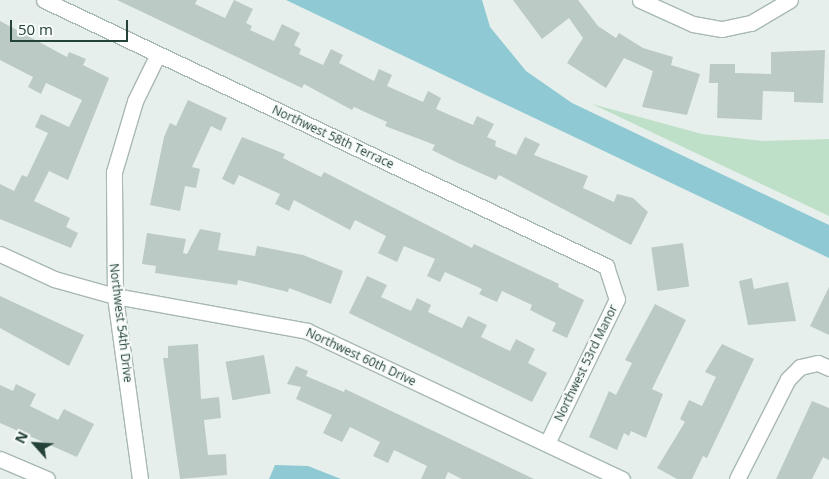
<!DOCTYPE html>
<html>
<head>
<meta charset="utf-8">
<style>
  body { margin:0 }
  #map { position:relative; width:829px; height:479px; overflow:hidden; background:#e6efeb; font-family:"Open Sans",sans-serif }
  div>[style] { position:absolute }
  .green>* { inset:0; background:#bfe0c8 }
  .water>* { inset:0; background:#8ec9d4 }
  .building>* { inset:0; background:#bbcac4; transform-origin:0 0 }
  .roads { filter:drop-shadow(1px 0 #a8b8b2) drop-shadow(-1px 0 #a8b8b2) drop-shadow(0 1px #a8b8b2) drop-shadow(0 -1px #a8b8b2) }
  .street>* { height:15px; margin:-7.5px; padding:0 7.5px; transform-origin:7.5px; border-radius:7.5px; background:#fff }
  span { translate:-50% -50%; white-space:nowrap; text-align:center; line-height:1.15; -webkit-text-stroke:4px #f7fbf9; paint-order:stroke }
  .street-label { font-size:12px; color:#24423a }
  .north { position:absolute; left:10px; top:419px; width:50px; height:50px; -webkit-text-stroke:4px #f7fbf9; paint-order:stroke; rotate:296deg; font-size:14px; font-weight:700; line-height:20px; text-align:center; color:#24423a }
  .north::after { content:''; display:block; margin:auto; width:18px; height:22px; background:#24423a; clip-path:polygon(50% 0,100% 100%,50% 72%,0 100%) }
  .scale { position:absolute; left:10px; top:20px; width:118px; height:22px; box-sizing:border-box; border:2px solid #24423a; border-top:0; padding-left:6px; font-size:15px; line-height:18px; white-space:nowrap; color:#24423a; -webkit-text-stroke:4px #f7fbf9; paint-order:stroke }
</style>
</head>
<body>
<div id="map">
  <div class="green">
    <i style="clip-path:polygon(592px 104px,702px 134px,762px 141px,829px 139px,829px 216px)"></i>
  </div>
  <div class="water">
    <i style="clip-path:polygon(286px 0,482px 0,490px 27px,526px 71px,572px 103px,829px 225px,829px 258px)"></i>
    <i style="clip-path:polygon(275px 465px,308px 466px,341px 479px,269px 479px)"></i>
  </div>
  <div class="building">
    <i style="clip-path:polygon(117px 0,197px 0,195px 4px,225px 18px,234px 0,253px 9px,246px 23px,252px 26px,250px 30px,274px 41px,282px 24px,300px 33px,294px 45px,301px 49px,299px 54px,323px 65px,331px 49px,343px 55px,339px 63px,374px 81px,379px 69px,392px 75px,387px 86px,423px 102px,428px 91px,441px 98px,436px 109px,473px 125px,477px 116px,494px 124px,487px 137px,496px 141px,495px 146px,516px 155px,525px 137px,540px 144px,534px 155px,588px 176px,583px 188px,614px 202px,617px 194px,633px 198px,648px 212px,631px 245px,499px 175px,496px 180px,456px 162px,432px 150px,435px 145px,385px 126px,387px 122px,354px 107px,352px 110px,304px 84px,302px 88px)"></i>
    <i style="clip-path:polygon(513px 0,578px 0,598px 26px,616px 38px,619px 33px,643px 48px,673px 57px,671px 65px,700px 74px,687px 115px,642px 107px,653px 71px,624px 58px,606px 88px,567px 63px,583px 38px,569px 18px,542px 39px)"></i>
    <i style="clip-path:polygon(0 21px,67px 57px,69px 52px,86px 59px,83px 65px,109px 78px,68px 180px,49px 171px,34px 201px,70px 218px,66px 227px,78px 233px,71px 248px,0 219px,0 184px,14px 191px,22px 175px,27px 177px,48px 133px,35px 127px,41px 114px,69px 127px,82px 100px,46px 83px,41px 94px,28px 87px,33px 77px,0 60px)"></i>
    <i style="clip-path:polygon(825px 50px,823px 103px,794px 102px,794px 92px,763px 91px,762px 120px,717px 118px,718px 83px,709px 83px,710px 64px,735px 64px,735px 73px,771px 74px,771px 52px)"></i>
    <i style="clip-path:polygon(188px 100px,227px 118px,221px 131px,211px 126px,192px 167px,200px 169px,196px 188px,185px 186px,180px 211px,150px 205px,164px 137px,170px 123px,176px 126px)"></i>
    <i style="clip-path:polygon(242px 137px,285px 154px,283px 158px,321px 177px,324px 172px,472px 248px,474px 244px,559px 284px,558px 287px,584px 300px,567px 338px,552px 331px,556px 323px,530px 310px,532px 305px,502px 291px,497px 302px,479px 294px,482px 289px,445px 272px,440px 282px,427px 276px,435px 259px,404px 246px,397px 262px,378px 253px,386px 236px,355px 220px,350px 230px,294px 200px,289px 211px,275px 204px,280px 194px,239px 175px,234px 185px,222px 179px)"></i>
    <i style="clip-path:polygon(200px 229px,221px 233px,218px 250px,255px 256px,257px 246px,303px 255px,343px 271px,331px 304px,289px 288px,288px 292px,238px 280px,237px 285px,155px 273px,156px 266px,142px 264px,147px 233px,186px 239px,183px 253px,187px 254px)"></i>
    <i style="left:683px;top:243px;width:44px;height:32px;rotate:82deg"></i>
    <i style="clip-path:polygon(367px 276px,387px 285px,381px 297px,411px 311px,417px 298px,431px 305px,428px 312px,462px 328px,468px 316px,487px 325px,481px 337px,510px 351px,516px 339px,535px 349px,528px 363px,547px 373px,532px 402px,349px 313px)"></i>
    <i style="clip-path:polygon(752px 278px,754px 289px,788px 282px,796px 321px,748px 325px,739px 281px)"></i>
    <i style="clip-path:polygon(829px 287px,829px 335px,810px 326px)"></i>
    <i style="clip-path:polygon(0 296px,84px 335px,69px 366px,0 328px)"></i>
    <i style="clip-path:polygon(655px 304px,686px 320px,652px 389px,663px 394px,646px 438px,631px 431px,629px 436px,624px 433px,617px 450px,589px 437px,609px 391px,616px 395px,632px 363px,625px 360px)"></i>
    <i style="clip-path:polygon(198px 344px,201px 399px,219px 397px,221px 418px,204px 420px,208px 455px,226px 454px,227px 475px,180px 479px,163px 358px,168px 358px,168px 346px)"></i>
    <i style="clip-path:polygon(722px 344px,754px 359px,707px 458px,703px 456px,692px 479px,677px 479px,657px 468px,685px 422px,680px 419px,689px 400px,702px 406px,716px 377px,705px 372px)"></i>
    <i style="left:264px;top:355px;width:39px;height:39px;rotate:80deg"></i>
    <i style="clip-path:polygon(296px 366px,308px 371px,306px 376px,344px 392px,345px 389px,534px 479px,462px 479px,448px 472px,445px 479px,421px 479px,427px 466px,394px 450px,388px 463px,373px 456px,380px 442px,350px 427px,342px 442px,323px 433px,332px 415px,296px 399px,301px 387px,287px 384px)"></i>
    <i style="clip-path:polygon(16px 384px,36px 394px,30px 406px,58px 420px,64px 409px,94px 424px,77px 457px,0 423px,0 385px,13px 391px)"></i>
    <i style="clip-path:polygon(812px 401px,829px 408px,829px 460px,823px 457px,812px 479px,776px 479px)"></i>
  </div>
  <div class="roads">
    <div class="street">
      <i style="left:44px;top:0;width:622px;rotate:25.33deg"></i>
      <i style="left:606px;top:266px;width:35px;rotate:72deg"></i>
      <i style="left:617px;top:299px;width:160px;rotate:115.9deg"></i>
      <i style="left:640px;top:0;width:58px;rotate:24.4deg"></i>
      <i style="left:693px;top:24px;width:29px;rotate:10deg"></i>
      <i style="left:722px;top:29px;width:30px;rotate:-12deg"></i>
      <i style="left:751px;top:23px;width:45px;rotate:-30.5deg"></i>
      <i style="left:0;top:254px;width:60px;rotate:24.8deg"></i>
      <i style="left:54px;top:279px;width:63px;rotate:15.6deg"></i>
      <i style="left:115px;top:296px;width:195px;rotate:10.3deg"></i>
      <i style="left:307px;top:331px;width:348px;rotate:25.2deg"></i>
      <i style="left:0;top:459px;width:51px;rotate:23.1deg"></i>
      <i style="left:140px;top:479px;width:185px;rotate:-97.8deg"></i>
      <i style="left:115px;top:296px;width:124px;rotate:-90.5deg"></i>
      <i style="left:114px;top:172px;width:74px;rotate:-73.5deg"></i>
      <i style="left:135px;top:101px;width:52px;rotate:-63.9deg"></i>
      <i style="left:737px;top:479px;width:112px;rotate:-63deg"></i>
      <i style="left:788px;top:379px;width:17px;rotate:-45deg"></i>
      <i style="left:800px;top:367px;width:18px;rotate:-13deg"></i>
      <i style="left:818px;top:363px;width:12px;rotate:24deg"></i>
    </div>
  </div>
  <div class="street-label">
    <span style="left:333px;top:137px;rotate:25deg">Northwest 58th Terrace</span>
    <span style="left:121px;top:323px;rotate:83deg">Northwest 54th Drive</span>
    <span style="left:361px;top:357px;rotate:25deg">Northwest 60th Drive</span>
    <span style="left:586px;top:363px;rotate:-64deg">Northwest 53rd Manor</span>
  </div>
  <div class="north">N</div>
  <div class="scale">50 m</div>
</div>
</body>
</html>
